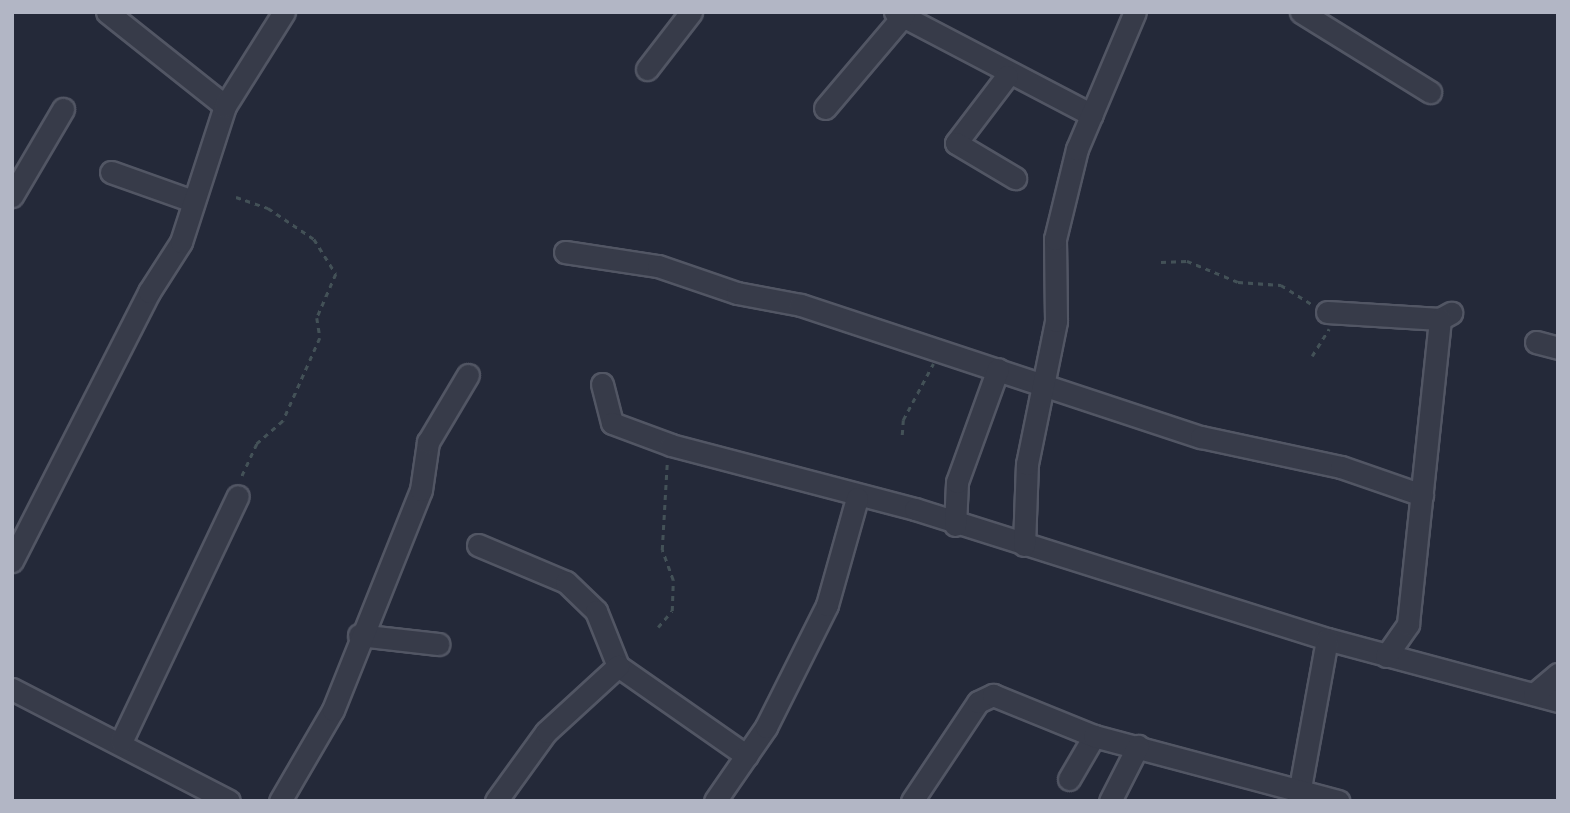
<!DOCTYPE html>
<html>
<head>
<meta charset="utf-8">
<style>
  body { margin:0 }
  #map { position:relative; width:1570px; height:813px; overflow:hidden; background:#242939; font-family:"Titillium Web",sans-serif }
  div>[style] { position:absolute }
  .path>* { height:2.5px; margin-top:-1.25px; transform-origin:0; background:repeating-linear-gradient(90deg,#435157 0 5px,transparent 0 10px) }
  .roads { filter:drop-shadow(2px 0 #525664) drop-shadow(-2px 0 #525664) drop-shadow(0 2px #525664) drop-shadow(0 -2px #525664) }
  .minor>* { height:21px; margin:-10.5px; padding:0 10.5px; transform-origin:10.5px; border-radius:10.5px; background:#373b49 }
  span { translate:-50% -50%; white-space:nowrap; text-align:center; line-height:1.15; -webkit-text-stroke:6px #1c202e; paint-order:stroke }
  .frame { position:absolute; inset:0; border:14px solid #b2b6c5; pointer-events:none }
</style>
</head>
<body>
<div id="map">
  <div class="path">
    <i style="left:236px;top:197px;width:34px;rotate:19deg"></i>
    <i style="left:268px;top:208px;width:55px;rotate:34deg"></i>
    <i style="left:314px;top:239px;width:41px;rotate:57.8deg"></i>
    <i style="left:336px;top:274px;width:48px;rotate:113.4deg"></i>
    <i style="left:317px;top:318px;width:20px;rotate:81deg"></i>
    <i style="left:320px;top:338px;width:91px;rotate:114deg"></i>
    <i style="left:283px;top:421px;width:35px;rotate:139deg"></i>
    <i style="left:257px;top:444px;width:38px;rotate:115deg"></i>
    <i style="left:1161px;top:262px;width:26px;rotate:-2deg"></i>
    <i style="left:1187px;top:261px;width:55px;rotate:22.4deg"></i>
    <i style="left:1238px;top:282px;width:43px;rotate:4deg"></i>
    <i style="left:1281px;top:285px;width:36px;rotate:32deg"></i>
    <i style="left:1312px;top:356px;width:32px;rotate:-58deg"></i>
    <i style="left:902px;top:435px;width:15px;rotate:-86deg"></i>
    <i style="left:903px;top:420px;width:64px;rotate:-61.8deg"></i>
    <i style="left:658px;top:627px;width:21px;rotate:-49deg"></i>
    <i style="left:672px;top:611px;width:31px;rotate:-88deg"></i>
    <i style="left:673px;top:580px;width:32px;rotate:-110deg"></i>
    <i style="left:662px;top:550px;width:88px;rotate:-86.7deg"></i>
  </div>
  <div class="roads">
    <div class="minor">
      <i style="left:107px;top:12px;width:151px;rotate:38.5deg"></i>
      <i style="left:895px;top:12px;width:222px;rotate:27.6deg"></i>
      <i style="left:1301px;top:12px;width:152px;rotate:31.8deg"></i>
      <i style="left:647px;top:69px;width:72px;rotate:-52.3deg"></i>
      <i style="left:1007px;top:76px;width:84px;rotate:127.3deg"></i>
      <i style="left:956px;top:143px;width:69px;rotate:30.7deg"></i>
      <i style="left:825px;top:108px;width:121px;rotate:-49.7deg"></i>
      <i style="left:111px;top:172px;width:84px;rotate:19.5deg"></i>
      <i style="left:12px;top:196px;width:101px;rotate:-59.6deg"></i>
      <i style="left:565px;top:252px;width:94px;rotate:8.6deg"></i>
      <i style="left:658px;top:266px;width:83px;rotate:18.9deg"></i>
      <i style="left:737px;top:293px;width:65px;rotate:10.6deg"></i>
      <i style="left:801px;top:305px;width:421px;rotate:18.3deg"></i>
      <i style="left:1201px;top:437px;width:143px;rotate:12.1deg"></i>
      <i style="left:1341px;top:467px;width:86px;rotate:19.1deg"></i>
      <i style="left:1327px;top:312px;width:113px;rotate:3.5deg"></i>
      <i style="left:1440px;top:319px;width:13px;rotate:-29deg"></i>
      <i style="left:1536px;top:342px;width:23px;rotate:15deg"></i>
      <i style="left:602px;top:384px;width:40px;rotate:75.6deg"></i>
      <i style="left:612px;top:423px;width:63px;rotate:20.4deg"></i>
      <i style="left:671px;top:445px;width:252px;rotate:14.7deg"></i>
      <i style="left:915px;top:509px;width:432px;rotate:17.5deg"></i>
      <i style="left:1327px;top:639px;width:239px;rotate:15deg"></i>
      <i style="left:955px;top:525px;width:43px;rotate:-87.3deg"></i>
      <i style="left:957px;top:482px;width:120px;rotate:-70.1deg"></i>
      <i style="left:478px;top:545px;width:95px;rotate:22.8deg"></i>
      <i style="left:566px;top:582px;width:42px;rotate:44deg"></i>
      <i style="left:596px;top:611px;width:59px;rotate:68.2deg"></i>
      <i style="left:618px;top:666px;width:157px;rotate:34.9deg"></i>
      <i style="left:1024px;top:545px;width:81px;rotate:-87.9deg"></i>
      <i style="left:1027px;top:464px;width:146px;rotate:-78.5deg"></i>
      <i style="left:1056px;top:321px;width:82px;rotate:-90.7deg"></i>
      <i style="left:1055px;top:239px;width:93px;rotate:-76.3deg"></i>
      <i style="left:1077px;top:149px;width:149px;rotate:-67.1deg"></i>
      <i style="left:12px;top:561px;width:302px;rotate:-63deg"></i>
      <i style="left:149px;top:292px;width:59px;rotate:-57.4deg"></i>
      <i style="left:181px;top:242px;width:143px;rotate:-72.1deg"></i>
      <i style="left:225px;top:106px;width:111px;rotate:-57.9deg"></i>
      <i style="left:359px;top:635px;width:80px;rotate:6.5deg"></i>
      <i style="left:1386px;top:656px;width:39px;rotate:-55deg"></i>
      <i style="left:1408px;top:624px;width:307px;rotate:-84deg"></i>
      <i style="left:12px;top:689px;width:244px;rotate:27.3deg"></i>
      <i style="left:1534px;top:694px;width:31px;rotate:-40deg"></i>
      <i style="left:121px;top:742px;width:272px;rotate:-64.6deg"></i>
      <i style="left:1069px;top:779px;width:50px;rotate:-59.8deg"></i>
      <i style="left:1300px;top:788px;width:151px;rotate:-79.7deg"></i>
      <i style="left:280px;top:801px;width:105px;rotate:-59.8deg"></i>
      <i style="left:333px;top:710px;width:237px;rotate:-68.2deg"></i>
      <i style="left:421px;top:490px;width:49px;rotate:-81.7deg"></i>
      <i style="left:428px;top:442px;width:78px;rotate:-59.2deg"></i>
      <i style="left:496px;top:801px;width:85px;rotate:-54.1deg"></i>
      <i style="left:546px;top:732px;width:98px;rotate:-42.5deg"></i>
      <i style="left:715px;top:801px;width:90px;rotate:-55.4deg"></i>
      <i style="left:766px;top:727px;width:136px;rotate:-63.4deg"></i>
      <i style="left:827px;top:605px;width:111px;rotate:-74.3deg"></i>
      <i style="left:912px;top:801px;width:119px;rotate:-56.3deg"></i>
      <i style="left:978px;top:702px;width:17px;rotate:-25deg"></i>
      <i style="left:993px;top:695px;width:109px;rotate:22.1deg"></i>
      <i style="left:1094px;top:736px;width:253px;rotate:14.9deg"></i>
      <i style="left:1110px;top:801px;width:62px;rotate:-63deg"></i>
    </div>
  </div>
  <div class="frame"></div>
</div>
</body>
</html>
